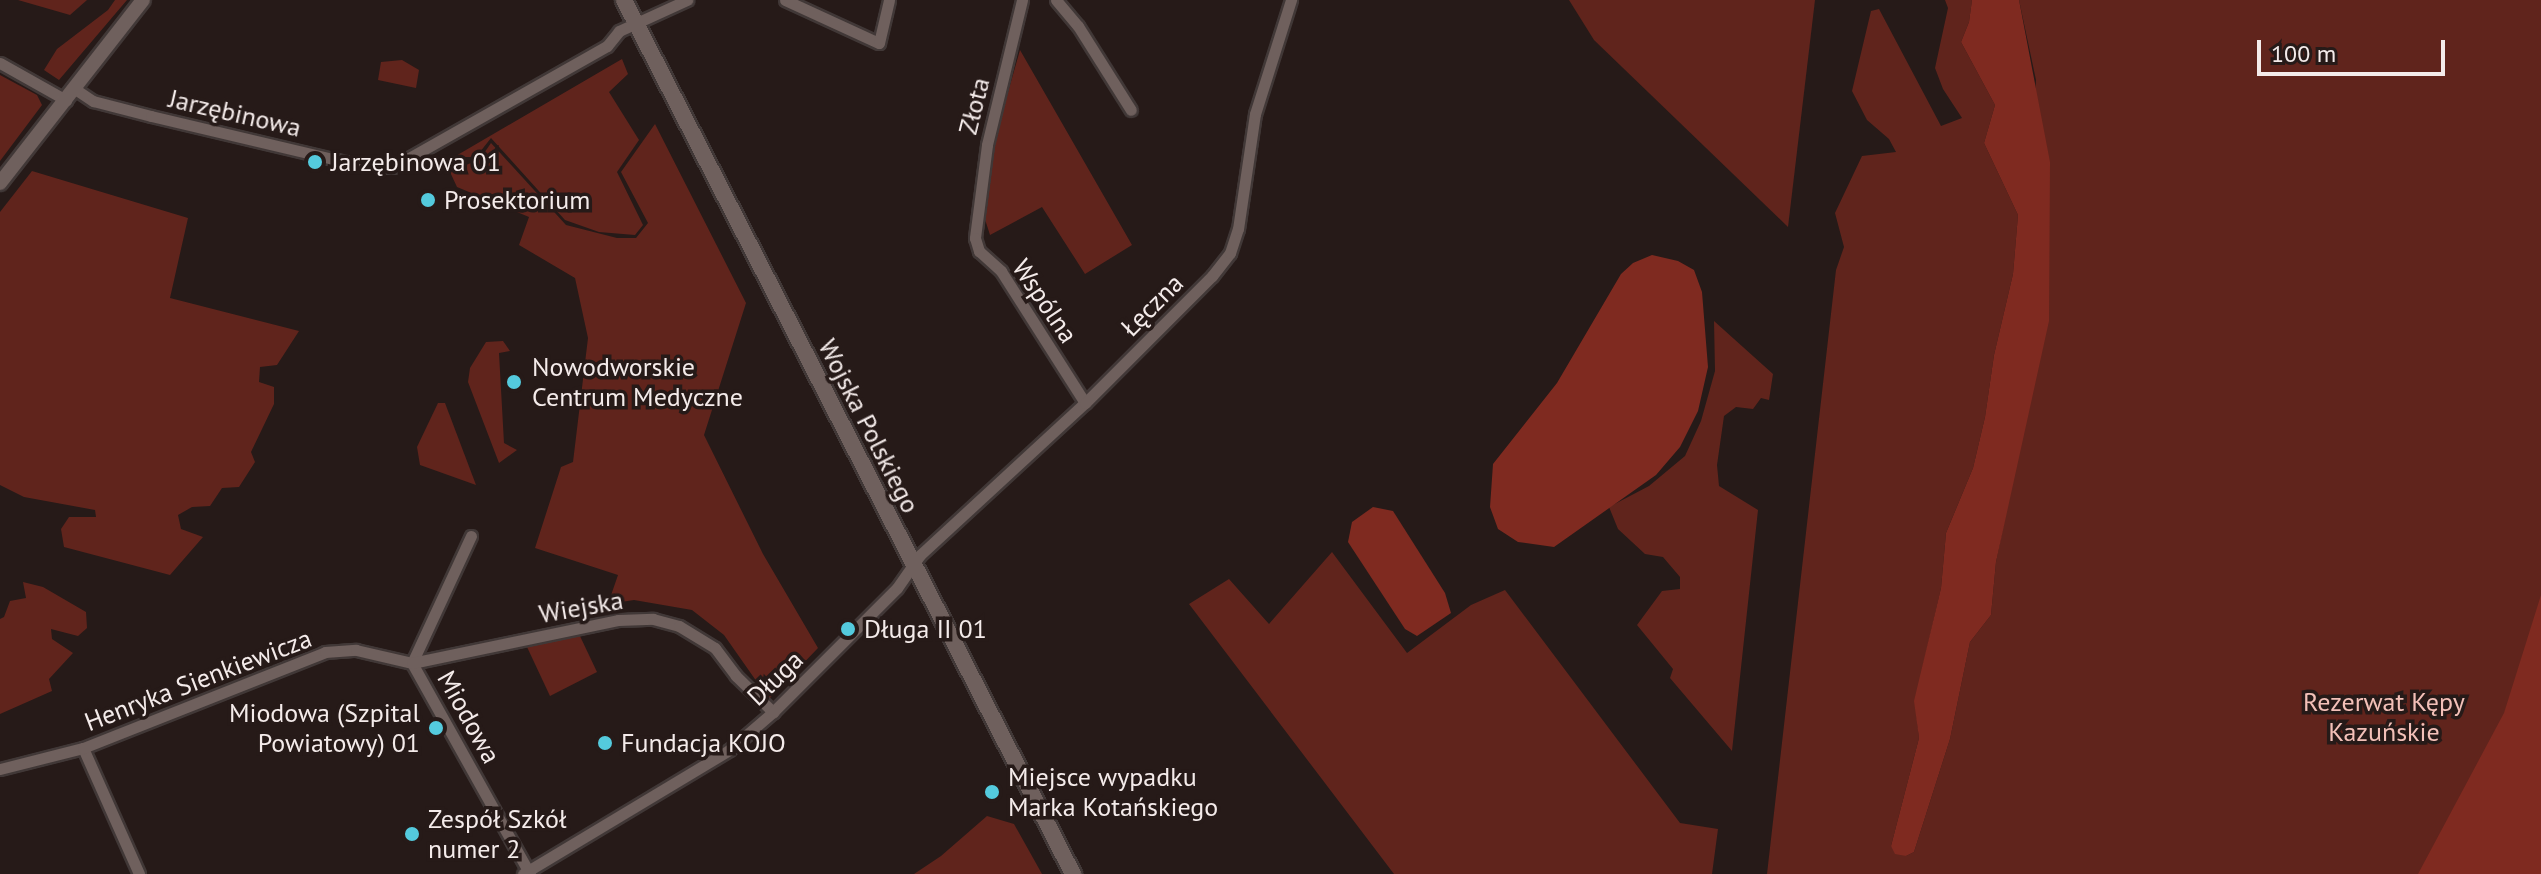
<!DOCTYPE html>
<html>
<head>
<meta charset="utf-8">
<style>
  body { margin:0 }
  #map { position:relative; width:2541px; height:874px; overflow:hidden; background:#261a18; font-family:"PT Sans",sans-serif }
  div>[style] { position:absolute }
  .green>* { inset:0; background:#60241c }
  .water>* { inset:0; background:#7f2a20 }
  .roads { filter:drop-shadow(2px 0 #413837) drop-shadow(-2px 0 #413837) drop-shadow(0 2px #413837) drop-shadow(0 -2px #413837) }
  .minor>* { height:11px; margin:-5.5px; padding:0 5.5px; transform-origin:5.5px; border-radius:5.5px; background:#6f605d }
  .tertiary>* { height:14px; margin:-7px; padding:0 7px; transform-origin:7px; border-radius:7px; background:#6f605d }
  .secondary>* { height:16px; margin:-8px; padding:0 8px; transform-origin:8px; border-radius:8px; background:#6f605d }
  .dots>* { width:22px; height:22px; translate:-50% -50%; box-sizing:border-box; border:4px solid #261a18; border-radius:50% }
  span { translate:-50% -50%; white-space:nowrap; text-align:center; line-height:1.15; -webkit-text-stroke:7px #261a18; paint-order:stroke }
  .street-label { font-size:26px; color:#f4ebea }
  .poi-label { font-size:26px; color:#f4ebea }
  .left { translate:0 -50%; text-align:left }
  .right { translate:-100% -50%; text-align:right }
  .park-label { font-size:26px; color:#f3c0b8 }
  .scale { position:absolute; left:2257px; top:40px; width:188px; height:36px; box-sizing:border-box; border:4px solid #f4ebea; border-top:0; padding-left:10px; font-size:24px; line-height:28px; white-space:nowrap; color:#f4ebea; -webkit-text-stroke:6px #261a18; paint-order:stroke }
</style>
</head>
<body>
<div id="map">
  <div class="green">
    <i style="clip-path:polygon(18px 0,87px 0,70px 15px)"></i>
    <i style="clip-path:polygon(115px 0,127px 0,59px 80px,44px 70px,57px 49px,108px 10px)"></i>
    <i style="clip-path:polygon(1569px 0,1815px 0,1788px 227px,1594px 40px)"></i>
    <i style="clip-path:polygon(1945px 0,1972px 0,1969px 22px,1961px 42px,1995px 105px,1984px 143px,2018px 215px,2013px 274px,1994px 355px,1985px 417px,1973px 468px,1946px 533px,1941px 588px,1915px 701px,1919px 738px,1891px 846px,1906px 856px,1914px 852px,1950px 739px,1970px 642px,1991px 615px,1996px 562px,2016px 463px,2036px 80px,2019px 0,2541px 0,2541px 874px,1767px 874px,1836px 270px,1844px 247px,1835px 213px,1862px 156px,1896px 152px,1889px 139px,1867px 120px,1852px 91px,1871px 11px,1879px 9px,1941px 126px,1962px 118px,1943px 89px,1935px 68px,1948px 8px)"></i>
    <i style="clip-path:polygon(1020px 50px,1132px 245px,1085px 274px,1042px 207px,990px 235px,983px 213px,991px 152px)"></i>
    <i style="clip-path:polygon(622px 59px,628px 74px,609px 92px,639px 140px,617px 172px,643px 225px,635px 235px,599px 232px,565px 220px,491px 138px,476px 157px,454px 157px)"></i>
    <i style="clip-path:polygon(402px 60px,419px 70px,416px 88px,378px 80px,381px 62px)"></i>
    <i style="clip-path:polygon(0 75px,37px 95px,42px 105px,0 161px)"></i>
    <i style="clip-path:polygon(655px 124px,746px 303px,704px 435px,763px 554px,818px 648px,769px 699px,724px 635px,692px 610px,634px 600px,608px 604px,618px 575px,535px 548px,561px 467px,573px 462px,588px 338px,575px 278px,519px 245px,529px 217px,457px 187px,450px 172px,480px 159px,491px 143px,566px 225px,617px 238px,636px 238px,648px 223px,621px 172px)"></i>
    <i style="clip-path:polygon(32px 171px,188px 218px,170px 298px,299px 331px,277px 365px,260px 367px,259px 382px,274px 387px,274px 404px,251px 452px,255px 462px,239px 487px,222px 488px,210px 506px,192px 507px,178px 515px,181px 529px,203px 537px,170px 575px,64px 547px,61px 529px,69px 517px,96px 517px,95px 510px,24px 497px,0 485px,0 212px)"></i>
    <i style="clip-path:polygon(1714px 321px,1773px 374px,1769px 400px,1761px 398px,1753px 409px,1736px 407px,1724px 416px,1717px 465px,1719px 486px,1758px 510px,1732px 751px,1670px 678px,1673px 669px,1637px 625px,1662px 591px,1680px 589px,1680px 577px,1663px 557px,1645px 554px,1618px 529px,1609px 507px,1649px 486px,1685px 456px,1701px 421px,1715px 371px)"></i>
    <i style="clip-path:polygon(503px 341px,510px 351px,499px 353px,504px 443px,517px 450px,499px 463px,468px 382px,470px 368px,486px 342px)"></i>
    <i style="clip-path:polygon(438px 403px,445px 403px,476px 485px,420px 465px,417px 447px)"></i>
    <i style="clip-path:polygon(1332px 552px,1407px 653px,1471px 605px,1505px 590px,1680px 823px,1718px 829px,1712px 874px,1394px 874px,1189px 604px,1229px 579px,1269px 624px)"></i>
    <i style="clip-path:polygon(23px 582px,43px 587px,86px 612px,87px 628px,78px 636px,51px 629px,52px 639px,73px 653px,49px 679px,52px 691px,0 714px,0 619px,4px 617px,10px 601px,26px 598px)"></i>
    <i style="clip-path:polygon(579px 634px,597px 672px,550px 696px,527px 647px)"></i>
    <i style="clip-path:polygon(987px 816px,1014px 824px,1042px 874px,914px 874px,941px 856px)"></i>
  </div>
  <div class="water">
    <i style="clip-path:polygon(1972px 0,2019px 0,2050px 162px,2049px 321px,1996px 562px,1991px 615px,1970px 642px,1950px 739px,1914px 852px,1906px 856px,1895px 854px,1891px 846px,1919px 738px,1914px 701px,1941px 588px,1946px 533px,1973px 468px,1985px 417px,1994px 355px,2013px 274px,2018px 215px,1984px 143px,1995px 105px,1961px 42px,1969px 22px)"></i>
    <i style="clip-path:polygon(1652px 255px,1678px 261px,1694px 270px,1702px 292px,1708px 367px,1698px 411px,1680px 447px,1656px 475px,1554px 547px,1518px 542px,1498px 529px,1490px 507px,1493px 464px,1557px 383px,1621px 274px,1633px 263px)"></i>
    <i style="clip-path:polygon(1373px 507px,1393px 511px,1445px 593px,1451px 613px,1417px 636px,1405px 629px,1348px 542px,1352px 522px)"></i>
    <i style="clip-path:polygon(2541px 595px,2541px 874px,2418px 874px,2504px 713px)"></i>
  </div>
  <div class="roads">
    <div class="minor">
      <i style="left:785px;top:0;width:103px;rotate:24.6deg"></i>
      <i style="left:879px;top:43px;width:44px;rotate:-76.9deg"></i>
      <i style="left:1022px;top:0;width:149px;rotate:103.6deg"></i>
      <i style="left:987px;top:145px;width:94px;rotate:97.4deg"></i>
      <i style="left:975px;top:238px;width:14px;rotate:73deg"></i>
      <i style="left:979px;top:251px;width:30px;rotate:42deg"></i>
      <i style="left:1001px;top:271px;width:156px;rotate:57.5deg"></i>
      <i style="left:1056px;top:0;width:34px;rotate:50deg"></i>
      <i style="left:1078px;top:26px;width:99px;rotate:57.8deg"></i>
      <i style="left:0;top:63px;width:76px;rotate:29.3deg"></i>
      <i style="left:75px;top:89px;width:22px;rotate:34deg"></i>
      <i style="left:93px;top:101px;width:60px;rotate:14.5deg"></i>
      <i style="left:151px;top:116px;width:213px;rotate:13.3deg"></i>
      <i style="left:358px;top:165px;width:35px;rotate:3deg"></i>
      <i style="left:393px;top:167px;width:246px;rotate:-29.5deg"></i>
      <i style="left:607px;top:46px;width:19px;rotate:-51deg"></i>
      <i style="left:619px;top:31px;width:75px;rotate:-24.5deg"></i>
      <i style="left:412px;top:663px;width:242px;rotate:60.8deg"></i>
      <i style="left:412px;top:663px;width:140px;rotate:-65.1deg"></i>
      <i style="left:83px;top:748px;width:138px;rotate:66deg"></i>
      <i style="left:0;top:769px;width:86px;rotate:-14.2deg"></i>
      <i style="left:83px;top:748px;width:260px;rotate:-21.6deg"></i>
      <i style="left:325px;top:652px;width:31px;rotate:-4deg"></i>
      <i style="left:356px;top:650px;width:57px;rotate:13.1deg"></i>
      <i style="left:412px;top:663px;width:210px;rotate:-11.8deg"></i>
      <i style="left:618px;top:620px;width:35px;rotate:-2deg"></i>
      <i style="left:653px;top:619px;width:27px;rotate:15deg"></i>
      <i style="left:679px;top:626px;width:42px;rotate:31.4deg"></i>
      <i style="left:715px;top:648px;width:35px;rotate:53deg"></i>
      <i style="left:736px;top:676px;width:52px;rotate:44.2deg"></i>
      <i style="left:523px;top:874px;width:240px;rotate:-31deg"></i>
      <i style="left:729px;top:750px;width:58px;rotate:-40.8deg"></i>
      <i style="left:773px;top:712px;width:175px;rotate:-45deg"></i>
      <i style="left:897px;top:588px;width:40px;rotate:-55.1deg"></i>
      <i style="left:920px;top:555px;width:224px;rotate:-42.7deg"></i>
      <i style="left:1085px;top:403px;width:180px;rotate:-45deg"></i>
      <i style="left:1212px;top:276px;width:29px;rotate:-52deg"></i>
      <i style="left:1230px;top:253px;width:25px;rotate:-72deg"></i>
      <i style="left:1238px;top:229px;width:116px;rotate:-81.6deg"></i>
      <i style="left:1255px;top:114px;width:120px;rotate:-72.5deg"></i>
    </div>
    <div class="tertiary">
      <i style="left:0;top:183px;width:232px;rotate:-52deg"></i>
    </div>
    <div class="secondary">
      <i style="left:624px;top:0;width:983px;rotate:62.81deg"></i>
    </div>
  </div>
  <div class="dots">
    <i style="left:315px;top:162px;background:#54cadd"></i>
    <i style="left:428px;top:200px;background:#54cadd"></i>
    <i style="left:514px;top:382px;background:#54cadd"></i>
    <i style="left:848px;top:629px;background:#54cadd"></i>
    <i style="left:436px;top:728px;background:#54cadd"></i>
    <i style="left:605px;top:743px;background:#54cadd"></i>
    <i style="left:992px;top:792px;background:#54cadd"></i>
    <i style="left:412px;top:834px;background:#54cadd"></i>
  </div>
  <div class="street-label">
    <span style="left:974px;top:106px;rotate:-76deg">Złota</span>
    <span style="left:235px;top:113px;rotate:13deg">Jarzębinowa</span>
    <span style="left:1045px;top:301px;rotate:56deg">Wspólna</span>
    <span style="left:1152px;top:305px;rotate:-45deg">Łęczna</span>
    <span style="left:869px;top:426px;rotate:63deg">Wojska Polskiego</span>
    <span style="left:581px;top:607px;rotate:-10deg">Wiejska</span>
    <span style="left:775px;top:678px;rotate:-44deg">Długa</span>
    <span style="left:198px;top:680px;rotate:-21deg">Henryka Sienkiewicza</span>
    <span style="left:469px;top:717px;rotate:61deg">Miodowa</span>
  </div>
  <div class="poi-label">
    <span class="left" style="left:331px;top:162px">Jarzębinowa 01</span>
    <span class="left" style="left:444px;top:200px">Prosektorium</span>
    <span class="left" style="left:532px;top:382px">Nowodworskie<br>Centrum Medyczne</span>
    <span class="left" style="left:864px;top:629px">Długa II 01</span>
    <span class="right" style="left:420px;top:728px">Miodowa (Szpital<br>Powiatowy) 01</span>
    <span class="left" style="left:621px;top:743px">Fundacja KOJO</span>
    <span class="left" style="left:1008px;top:792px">Miejsce wypadku<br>Marka Kotańskiego</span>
    <span class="left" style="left:428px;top:834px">Zespół Szkół<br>numer 2</span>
  </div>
  <div class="park-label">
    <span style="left:2384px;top:717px">Rezerwat Kępy<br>Kazuńskie</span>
  </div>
  <div class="scale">100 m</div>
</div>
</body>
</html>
